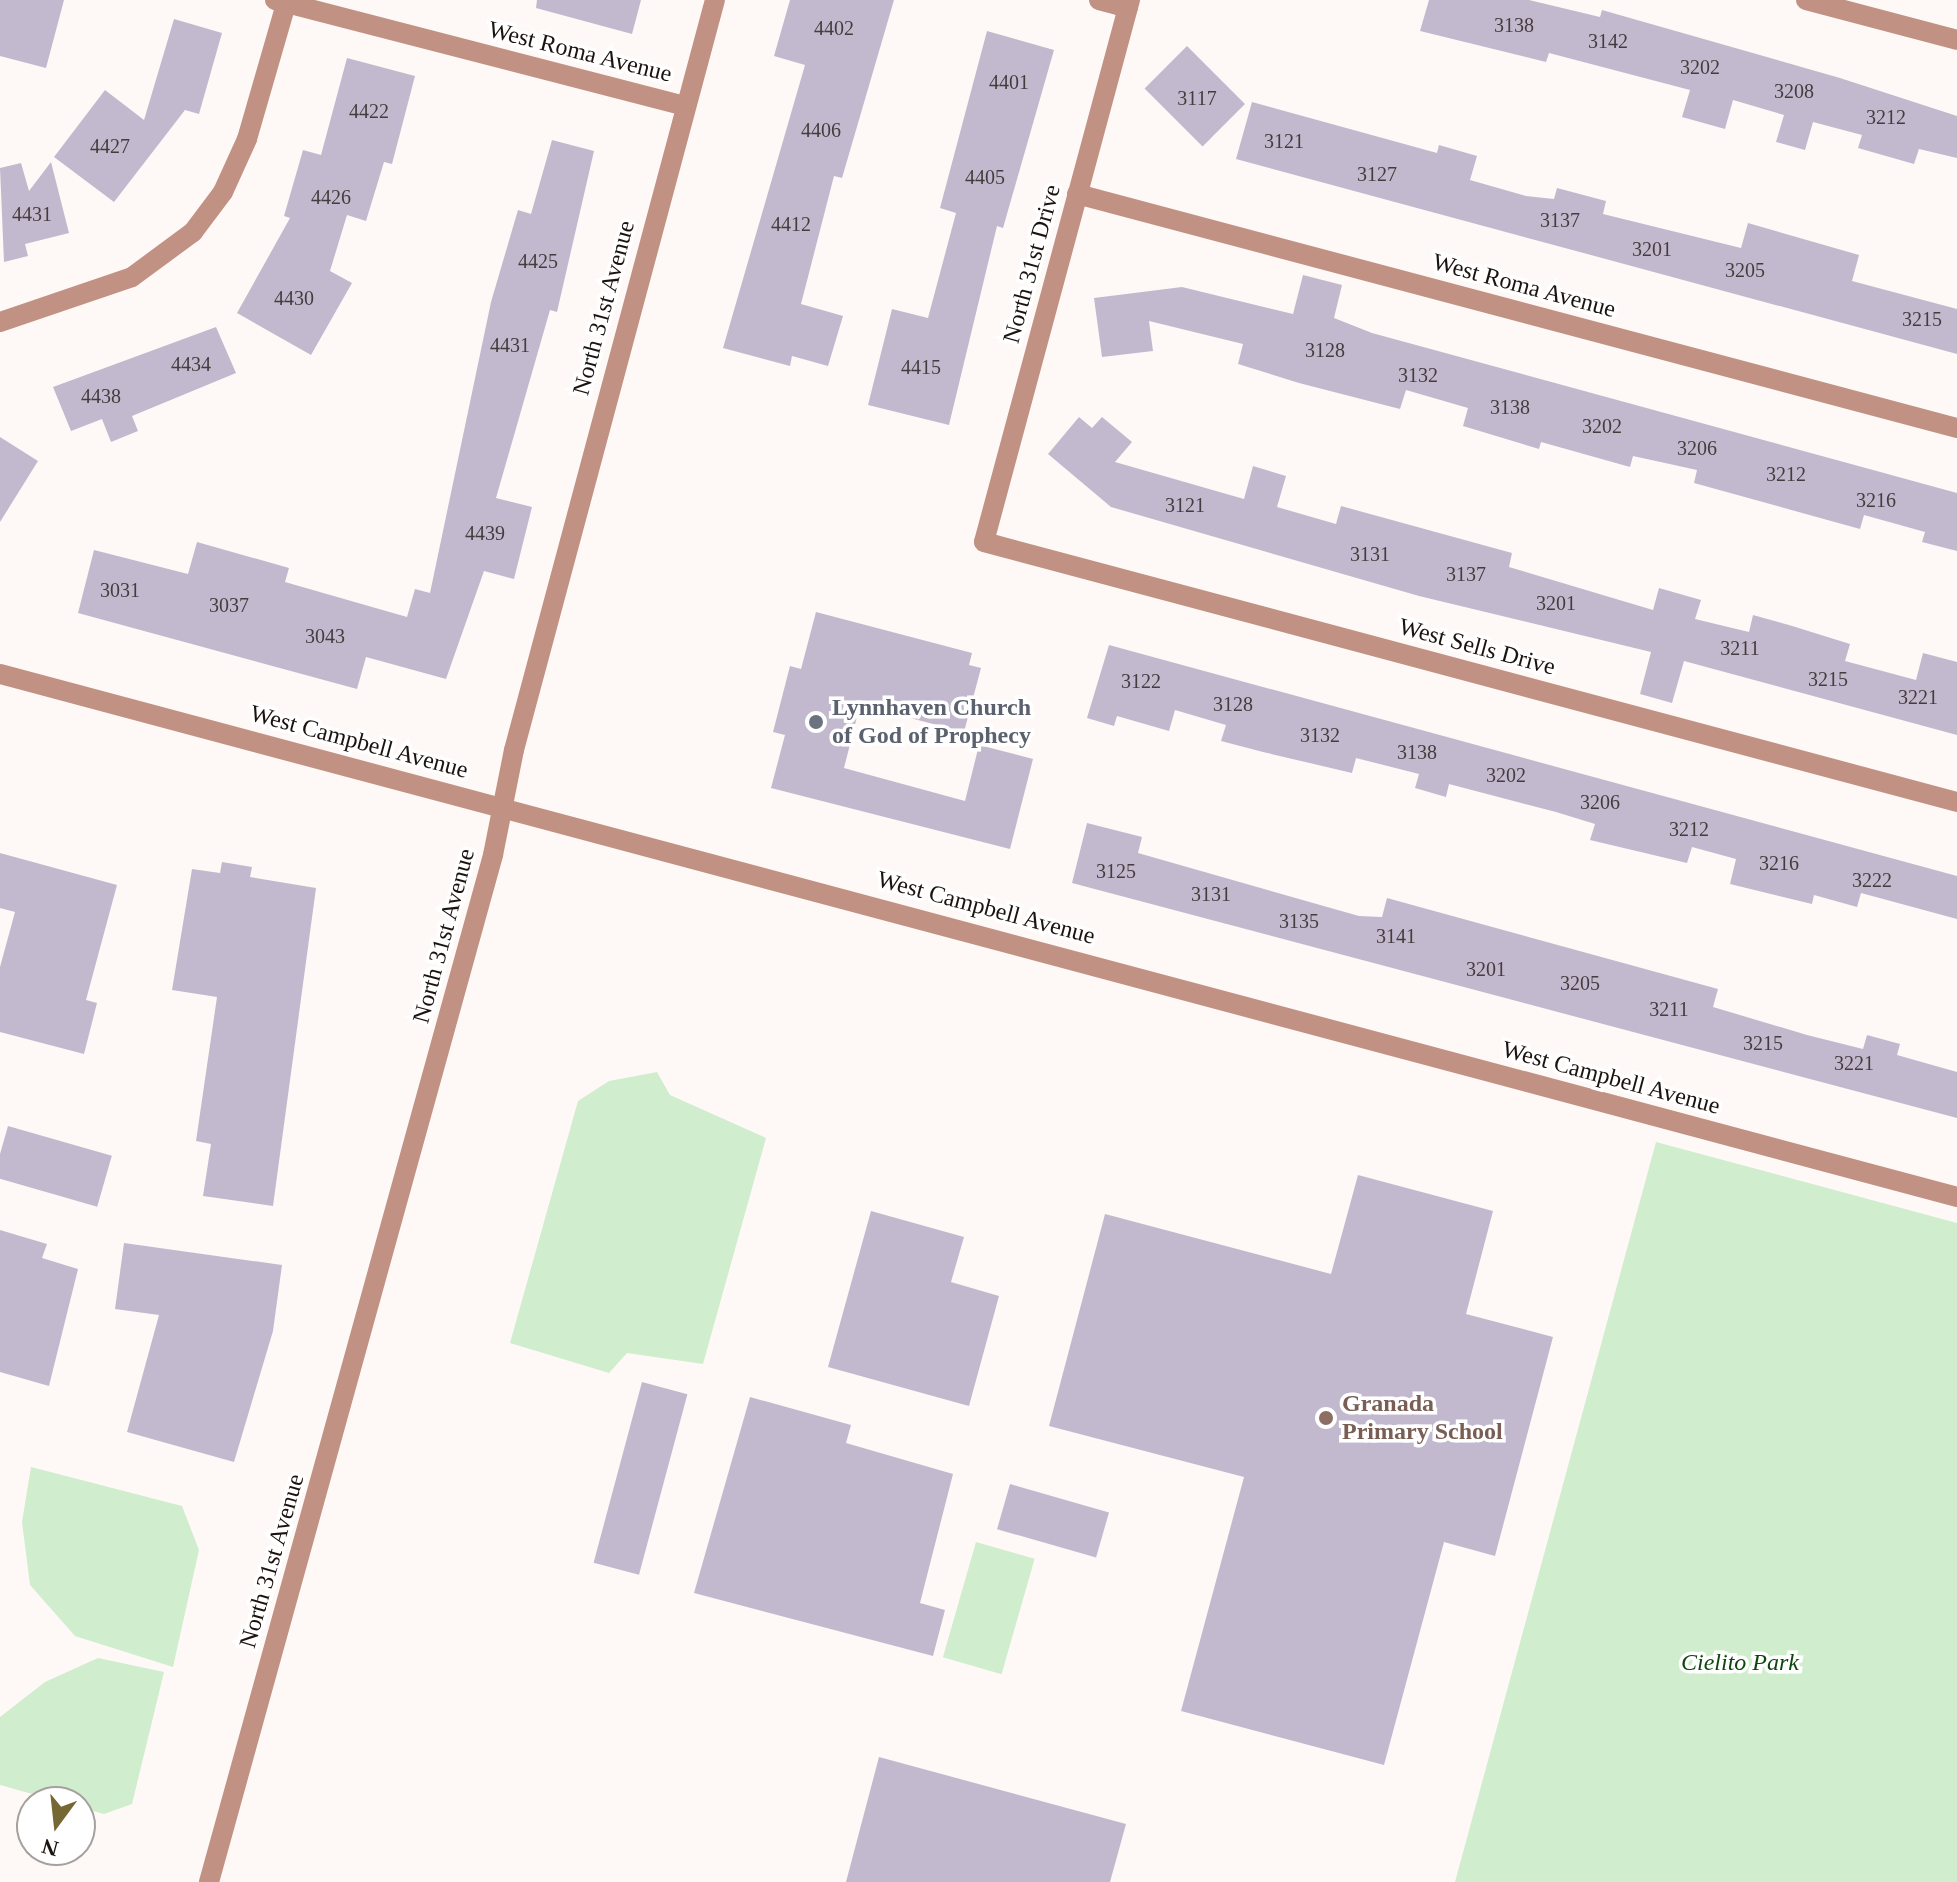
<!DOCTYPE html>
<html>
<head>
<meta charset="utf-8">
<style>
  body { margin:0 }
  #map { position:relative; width:1957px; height:1882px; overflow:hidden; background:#fef9f6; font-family:Georgia,serif }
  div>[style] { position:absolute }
  .green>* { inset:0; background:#d0edce; transform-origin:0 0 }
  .building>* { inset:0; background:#c3b9ce; transform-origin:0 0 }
  .minor>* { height:20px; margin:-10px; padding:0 10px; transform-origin:10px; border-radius:10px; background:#c19284 }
  .tertiary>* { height:20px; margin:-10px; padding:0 10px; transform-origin:10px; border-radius:10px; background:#c19284 }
  .dots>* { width:22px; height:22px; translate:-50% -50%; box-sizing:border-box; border:4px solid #fff; border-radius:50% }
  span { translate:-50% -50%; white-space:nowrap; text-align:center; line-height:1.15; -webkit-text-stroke:7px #fff; paint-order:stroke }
  .number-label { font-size:20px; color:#453c3e }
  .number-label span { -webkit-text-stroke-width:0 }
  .street-label { font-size:24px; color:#1b130e }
  .worship-label { font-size:24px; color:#5b616d; font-weight:700 }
  .left { translate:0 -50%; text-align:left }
  .education-label { font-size:24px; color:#785e54; font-weight:700 }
  .park-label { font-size:24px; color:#0e460e; font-style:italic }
  .north { position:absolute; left:16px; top:1786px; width:80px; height:80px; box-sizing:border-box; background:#fff; border:2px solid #a4a19f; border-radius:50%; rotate:195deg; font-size:22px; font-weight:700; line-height:32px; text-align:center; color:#1b130e }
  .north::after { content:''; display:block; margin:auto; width:28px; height:36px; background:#756835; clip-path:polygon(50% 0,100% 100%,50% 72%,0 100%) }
</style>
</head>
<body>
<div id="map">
  <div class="green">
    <i style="clip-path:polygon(657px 1072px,670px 1095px,766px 1138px,703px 1364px,627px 1353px,609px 1373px,510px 1343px,578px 1101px,609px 1081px)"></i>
    <i style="clip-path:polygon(1656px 1142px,1957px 1223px,1957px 1882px,1455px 1882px)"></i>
    <i style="clip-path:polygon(31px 1467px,182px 1506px,199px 1550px,173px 1667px,75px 1636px,30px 1585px,22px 1522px)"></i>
    <i style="left:976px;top:1542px;width:61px;height:120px;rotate:16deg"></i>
    <i style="clip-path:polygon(98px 1658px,164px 1672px,132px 1804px,104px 1814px,0 1785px,0 1717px,45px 1682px)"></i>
  </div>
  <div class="building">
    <i style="clip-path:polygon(0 0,64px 0,46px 68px,0 56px)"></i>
    <i style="clip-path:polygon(537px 0,641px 0,632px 34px,536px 8px)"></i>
    <i style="clip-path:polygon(790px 0,894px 0,842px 178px,834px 176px,801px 304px,843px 316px,828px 366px,792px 356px,790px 366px,723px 348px,805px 65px,774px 56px)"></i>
    <i style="clip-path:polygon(1429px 0,1529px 0,1600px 17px,1602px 10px,1840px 78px,1957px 116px,1957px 158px,1919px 149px,1914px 164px,1858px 148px,1862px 135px,1813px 122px,1805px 150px,1776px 142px,1784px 115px,1733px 100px,1725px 129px,1682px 117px,1690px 90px,1549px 53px,1546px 62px,1420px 31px)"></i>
    <i style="clip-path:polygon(174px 19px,222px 33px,199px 114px,185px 110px,114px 202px,54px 157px,105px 90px,144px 120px)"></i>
    <i style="clip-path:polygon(987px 31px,1054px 50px,1003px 228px,997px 226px,949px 425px,868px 405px,892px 309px,928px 318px,956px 213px,940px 208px)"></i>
    <i style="left:1187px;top:46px;width:82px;height:60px;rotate:45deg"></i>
    <i style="clip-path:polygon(347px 58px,415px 76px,392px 164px,384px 162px,366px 221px,347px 215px,330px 271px,352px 283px,311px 355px,237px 313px,290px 218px,284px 216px,303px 150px,321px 155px)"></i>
    <i style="clip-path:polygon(1252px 102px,1437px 153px,1439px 145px,1477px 156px,1470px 180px,1526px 196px,1554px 199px,1557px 188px,1606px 201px,1603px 214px,1741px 248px,1748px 223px,1859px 255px,1852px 281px,1957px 309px,1957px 354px,1236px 159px)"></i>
    <i style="clip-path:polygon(552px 140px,594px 151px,557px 312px,550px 310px,496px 498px,532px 507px,514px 579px,484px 571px,446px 679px,366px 657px,357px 689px,78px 613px,94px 550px,188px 574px,197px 542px,289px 568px,285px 582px,407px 617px,415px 589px,430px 593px,491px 302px,518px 210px,531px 214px)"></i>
    <i style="clip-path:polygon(51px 162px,69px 233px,25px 244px,28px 256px,4px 262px,0 168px,21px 163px,29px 191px)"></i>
    <i style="clip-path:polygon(1303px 275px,1342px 285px,1334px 318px,1372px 333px,1957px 493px,1957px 551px,1922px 542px,1925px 532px,1864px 515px,1860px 529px,1694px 483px,1697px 470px,1633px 456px,1630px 467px,1541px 442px,1539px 449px,1463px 426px,1468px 408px,1406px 390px,1400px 409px,1299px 383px,1238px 364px,1243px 344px,1149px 321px,1153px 351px,1102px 357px,1094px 298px,1182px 287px,1293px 314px)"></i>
    <i style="clip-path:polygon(216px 327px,236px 373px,132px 416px,138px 431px,111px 442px,102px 419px,71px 431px,53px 387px)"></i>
    <i style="clip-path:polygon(1079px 417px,1092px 428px,1102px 417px,1132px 442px,1115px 462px,1244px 499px,1253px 466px,1286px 476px,1277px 507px,1336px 524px,1341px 506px,1512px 553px,1509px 567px,1653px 610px,1659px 588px,1701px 600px,1695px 619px,1749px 632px,1753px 615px,1789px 625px,1850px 644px,1845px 661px,1916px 680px,1923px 653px,1957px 662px,1957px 735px,1684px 661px,1672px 703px,1640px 694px,1651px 652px,1419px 596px,1111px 507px,1048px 454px)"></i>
    <i style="clip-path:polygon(0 437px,38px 461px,0 522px)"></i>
    <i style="clip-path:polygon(816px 612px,972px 653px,969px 665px,981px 668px,964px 732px,860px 705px,844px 768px,965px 801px,979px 745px,1033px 759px,1010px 849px,771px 788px,785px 735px,773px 732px,790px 666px,801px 669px)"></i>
    <i style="clip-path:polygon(1109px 645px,1957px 876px,1957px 919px,1861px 893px,1857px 907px,1814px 895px,1812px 904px,1730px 884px,1736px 859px,1692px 847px,1687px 863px,1590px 840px,1595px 824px,1556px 812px,1449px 784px,1446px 797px,1415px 788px,1419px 774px,1356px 758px,1352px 773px,1263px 752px,1221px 741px,1226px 725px,1175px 710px,1169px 731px,1117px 716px,1114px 726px,1087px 718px)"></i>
    <i style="clip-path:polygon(1087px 823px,1142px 837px,1138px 853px,1359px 916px,1382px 917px,1387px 898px,1718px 989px,1713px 1007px,1807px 1035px,1863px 1049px,1867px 1035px,1900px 1044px,1897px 1055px,1957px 1072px,1957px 1118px,1072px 883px)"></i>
    <i style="clip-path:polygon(0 853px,117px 885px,86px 1000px,97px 1003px,84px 1054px,0 1032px,0 967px,15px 912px,0 908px)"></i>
    <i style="clip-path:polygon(222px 862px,252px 867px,250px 877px,316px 888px,273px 1206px,203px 1196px,211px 1144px,196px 1141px,217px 997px,172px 990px,192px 869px,220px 873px)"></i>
    <i style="left:8px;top:1126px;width:108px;height:53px;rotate:16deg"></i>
    <i style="clip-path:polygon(1358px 1175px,1493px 1211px,1466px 1314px,1553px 1337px,1495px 1556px,1444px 1542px,1384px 1765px,1181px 1711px,1244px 1477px,1049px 1426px,1105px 1214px,1331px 1274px)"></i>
    <i style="clip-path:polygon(871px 1211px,964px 1237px,951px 1282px,999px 1296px,969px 1406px,828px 1367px)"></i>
    <i style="clip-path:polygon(0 1230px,47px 1244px,42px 1258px,78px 1269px,49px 1386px,0 1372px)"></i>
    <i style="clip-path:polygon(124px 1243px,282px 1265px,273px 1331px,234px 1462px,127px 1432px,159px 1315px,115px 1309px)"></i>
    <i style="left:642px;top:1382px;width:47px;height:187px;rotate:15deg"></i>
    <i style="clip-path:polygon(750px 1397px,851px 1425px,846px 1443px,953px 1474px,920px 1603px,945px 1610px,933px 1656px,694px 1593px)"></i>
    <i style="left:1010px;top:1484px;width:103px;height:47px;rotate:16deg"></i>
    <i style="clip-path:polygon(879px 1757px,1126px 1824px,1110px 1882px,846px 1882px)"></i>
  </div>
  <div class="minor">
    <i style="left:275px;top:0;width:423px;rotate:14.5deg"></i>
    <i style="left:1099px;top:0;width:30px;rotate:15deg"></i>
    <i style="left:1130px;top:0;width:561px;rotate:105.08deg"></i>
    <i style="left:984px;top:542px;width:1007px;rotate:14.96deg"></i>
    <i style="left:1806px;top:0;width:156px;rotate:14.8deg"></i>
    <i style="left:1077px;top:194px;width:911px;rotate:14.89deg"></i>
    <i style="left:0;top:322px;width:139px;rotate:-18.8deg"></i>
    <i style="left:132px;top:277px;width:76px;rotate:-36.4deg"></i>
    <i style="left:193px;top:232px;width:50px;rotate:-53.1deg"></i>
    <i style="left:223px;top:192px;width:58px;rotate:-65.6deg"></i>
    <i style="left:247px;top:139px;width:145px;rotate:-73.9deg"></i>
  </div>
  <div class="tertiary">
    <i style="left:0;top:674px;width:2026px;rotate:14.96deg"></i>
    <i style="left:209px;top:1882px;width:1066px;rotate:-74.54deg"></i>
    <i style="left:493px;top:855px;width:107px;rotate:-78.7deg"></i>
    <i style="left:514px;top:750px;width:776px;rotate:-75deg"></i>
  </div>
  <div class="dots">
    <i style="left:816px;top:722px;background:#6b7280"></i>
    <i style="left:1326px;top:1418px;background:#8d6e63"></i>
  </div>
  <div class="number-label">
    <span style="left:1514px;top:25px">3138</span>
    <span style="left:834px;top:28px">4402</span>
    <span style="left:1608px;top:41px">3142</span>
    <span style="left:1700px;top:67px">3202</span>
    <span style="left:1009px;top:82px">4401</span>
    <span style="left:1794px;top:91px">3208</span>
    <span style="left:1197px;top:98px">3117</span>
    <span style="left:369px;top:111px">4422</span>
    <span style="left:1886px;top:117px">3212</span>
    <span style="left:821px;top:130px">4406</span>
    <span style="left:1284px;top:141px">3121</span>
    <span style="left:110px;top:146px">4427</span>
    <span style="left:1377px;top:174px">3127</span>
    <span style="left:985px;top:177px">4405</span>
    <span style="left:331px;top:197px">4426</span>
    <span style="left:32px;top:214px">4431</span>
    <span style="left:1560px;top:220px">3137</span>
    <span style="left:791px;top:224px">4412</span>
    <span style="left:1652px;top:249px">3201</span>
    <span style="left:538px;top:261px">4425</span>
    <span style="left:1745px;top:270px">3205</span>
    <span style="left:294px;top:298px">4430</span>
    <span style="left:1922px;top:319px">3215</span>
    <span style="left:510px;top:345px">4431</span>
    <span style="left:1325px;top:350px">3128</span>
    <span style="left:191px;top:364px">4434</span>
    <span style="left:921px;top:367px">4415</span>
    <span style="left:1418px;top:375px">3132</span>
    <span style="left:101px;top:396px">4438</span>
    <span style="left:1510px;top:407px">3138</span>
    <span style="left:1602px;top:426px">3202</span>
    <span style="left:1697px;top:448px">3206</span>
    <span style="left:1786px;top:474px">3212</span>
    <span style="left:1876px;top:500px">3216</span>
    <span style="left:1185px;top:505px">3121</span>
    <span style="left:485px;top:533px">4439</span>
    <span style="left:1370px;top:554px">3131</span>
    <span style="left:1466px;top:574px">3137</span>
    <span style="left:120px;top:590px">3031</span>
    <span style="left:1556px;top:603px">3201</span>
    <span style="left:229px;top:605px">3037</span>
    <span style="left:325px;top:636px">3043</span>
    <span style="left:1740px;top:648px">3211</span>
    <span style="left:1828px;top:679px">3215</span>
    <span style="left:1141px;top:681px">3122</span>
    <span style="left:1918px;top:697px">3221</span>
    <span style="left:1233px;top:704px">3128</span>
    <span style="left:1320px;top:735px">3132</span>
    <span style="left:1417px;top:752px">3138</span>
    <span style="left:1506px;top:775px">3202</span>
    <span style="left:1600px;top:802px">3206</span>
    <span style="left:1689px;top:829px">3212</span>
    <span style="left:1779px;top:863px">3216</span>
    <span style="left:1116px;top:871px">3125</span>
    <span style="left:1872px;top:880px">3222</span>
    <span style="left:1211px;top:894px">3131</span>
    <span style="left:1299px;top:921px">3135</span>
    <span style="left:1396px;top:936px">3141</span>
    <span style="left:1486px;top:969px">3201</span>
    <span style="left:1580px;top:983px">3205</span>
    <span style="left:1669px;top:1009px">3211</span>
    <span style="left:1763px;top:1043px">3215</span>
    <span style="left:1854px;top:1063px">3221</span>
  </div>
  <div class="street-label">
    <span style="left:580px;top:52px;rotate:14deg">West Roma Avenue</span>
    <span style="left:1032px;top:264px;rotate:-75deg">North 31st Drive</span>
    <span style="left:1524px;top:286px;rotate:15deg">West Roma Avenue</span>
    <span style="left:604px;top:308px;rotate:-75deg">North 31st Avenue</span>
    <span style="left:1477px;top:647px;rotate:15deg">West Sells Drive</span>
    <span style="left:359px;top:742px;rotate:15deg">West Campbell Avenue</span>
    <span style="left:986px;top:908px;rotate:15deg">West Campbell Avenue</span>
    <span style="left:444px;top:936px;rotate:-75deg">North 31st Avenue</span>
    <span style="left:1611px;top:1078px;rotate:15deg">West Campbell Avenue</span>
    <span style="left:272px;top:1561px;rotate:-74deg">North 31st Avenue</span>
  </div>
  <div class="worship-label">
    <span class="left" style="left:832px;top:722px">Lynnhaven Church<br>of God of Prophecy</span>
  </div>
  <div class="education-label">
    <span class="left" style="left:1342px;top:1418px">Granada<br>Primary School</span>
  </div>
  <div class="park-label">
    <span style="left:1740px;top:1663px">Cielito Park</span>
  </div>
  <div class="north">N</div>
</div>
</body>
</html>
